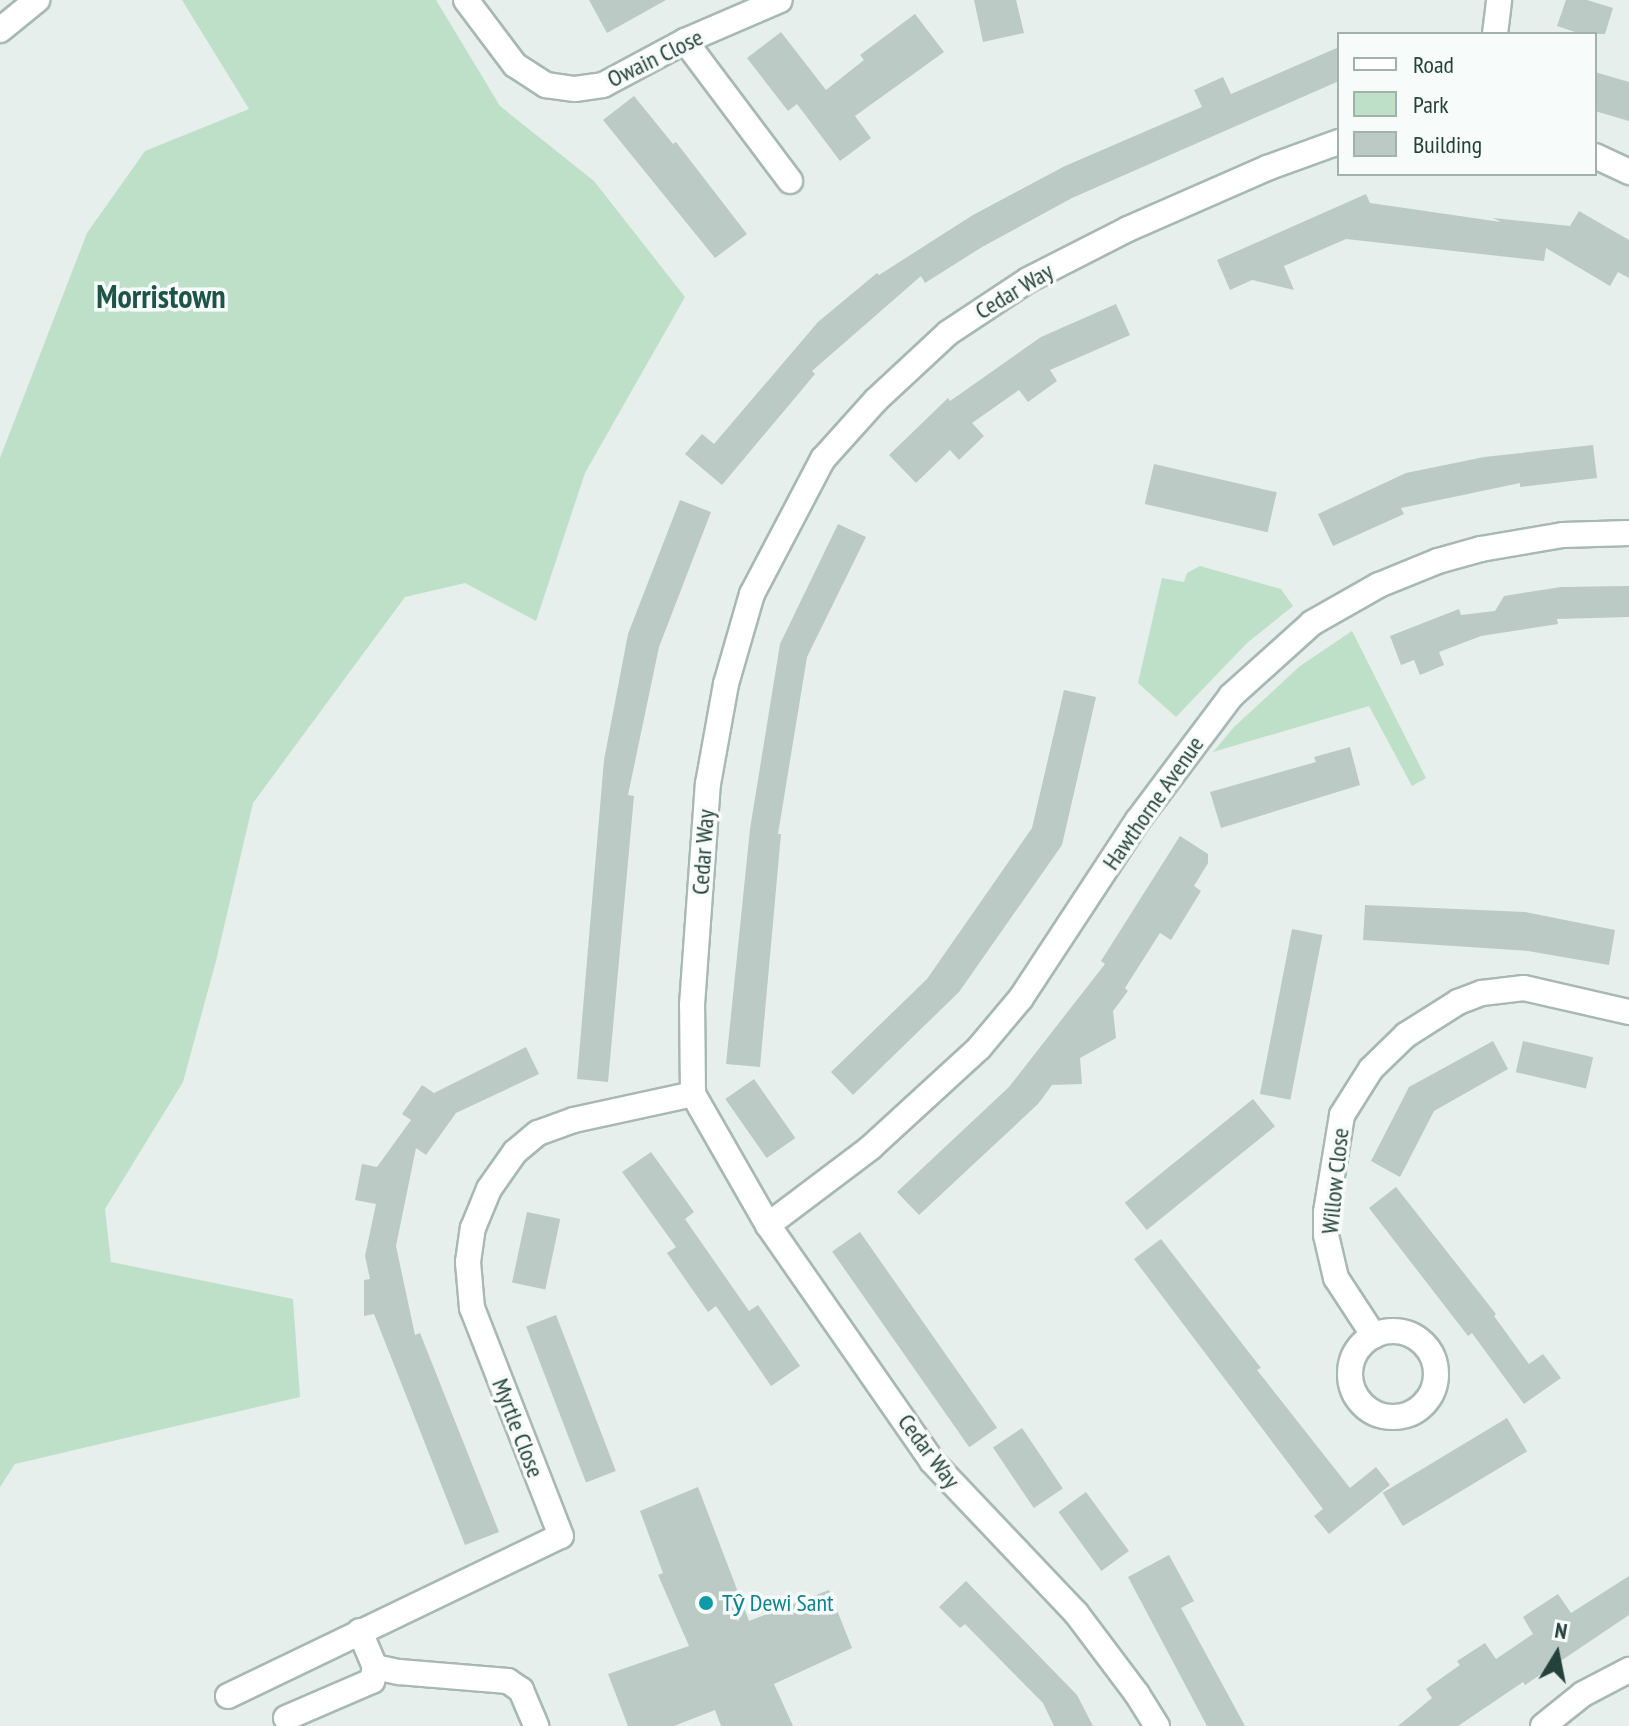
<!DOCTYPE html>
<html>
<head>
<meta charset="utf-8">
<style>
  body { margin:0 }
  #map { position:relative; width:1629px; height:1726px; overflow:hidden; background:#e6efeb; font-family:"PT Sans Narrow",sans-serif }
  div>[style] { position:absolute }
  .green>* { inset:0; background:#bfe0c8 }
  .building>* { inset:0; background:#bbcac4; transform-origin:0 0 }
  .roads { filter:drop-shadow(2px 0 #a8b8b2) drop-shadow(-2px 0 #a8b8b2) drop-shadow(0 2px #a8b8b2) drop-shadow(0 -2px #a8b8b2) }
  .street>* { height:24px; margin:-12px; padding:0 12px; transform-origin:12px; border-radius:12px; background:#fff }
  .street>.ring { margin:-12px; padding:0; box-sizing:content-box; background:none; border:24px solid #fff; border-radius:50% }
  .dots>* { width:22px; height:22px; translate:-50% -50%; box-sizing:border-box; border:4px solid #f7fbf9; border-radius:50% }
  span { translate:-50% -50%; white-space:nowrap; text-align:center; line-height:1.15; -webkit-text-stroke:7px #f7fbf9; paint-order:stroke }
  .street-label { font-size:24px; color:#24423a }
  .culture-label { font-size:24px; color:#0d838f }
  .left { translate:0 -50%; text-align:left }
  .district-label { font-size:32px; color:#1f5548; font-weight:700 }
  .legend { position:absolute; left:1337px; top:32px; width:260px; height:144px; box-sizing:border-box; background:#f7fbf9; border:2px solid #a3b1ad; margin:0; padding:10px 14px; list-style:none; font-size:24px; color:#24423a }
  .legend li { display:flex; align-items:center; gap:16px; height:40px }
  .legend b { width:40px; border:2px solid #a3b1ad }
  .north { position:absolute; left:1517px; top:1614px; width:80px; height:80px; -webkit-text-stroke:6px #f7fbf9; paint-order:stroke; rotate:10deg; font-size:22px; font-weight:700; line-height:32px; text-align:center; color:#24423a }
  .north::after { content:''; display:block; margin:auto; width:28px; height:36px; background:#24423a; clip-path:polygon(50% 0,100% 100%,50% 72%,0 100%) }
</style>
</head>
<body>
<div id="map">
  <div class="green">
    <i style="clip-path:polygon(182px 0,436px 0,500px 106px,594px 181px,685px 297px,585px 473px,536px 621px,465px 583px,405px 597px,253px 803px,216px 961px,183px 1082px,105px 1209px,111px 1262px,293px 1299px,300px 1397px,15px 1464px,0 1487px,0 458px,87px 233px,145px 151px,249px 109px)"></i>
    <i style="clip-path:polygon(1200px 566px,1281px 589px,1293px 606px,1247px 643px,1176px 717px,1138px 683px,1162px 578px,1184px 582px,1187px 573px)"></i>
    <i style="clip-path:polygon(1352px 631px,1426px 778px,1412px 786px,1369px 706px,1213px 752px,1234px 727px,1300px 666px)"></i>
  </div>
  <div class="building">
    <i style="clip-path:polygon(589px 0,666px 0,607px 33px)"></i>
    <i style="clip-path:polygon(974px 0,1016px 0,1024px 33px,983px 42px)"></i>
    <i style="clip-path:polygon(1566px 0,1587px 0,1613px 8px,1605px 34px,1581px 34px,1557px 26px)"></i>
    <i style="clip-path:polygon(915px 14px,944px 52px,855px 116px,871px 138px,840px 161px,797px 104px,788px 111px,747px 58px,781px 32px,826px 90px,864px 60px,860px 55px)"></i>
    <i style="clip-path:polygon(1339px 47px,1339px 81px,1072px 198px,982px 247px,925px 283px,921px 276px,812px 371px,815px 374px,722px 485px,685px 454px,702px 434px,714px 444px,818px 322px,877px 273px,879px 275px,973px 215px,1065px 166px,1202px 107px,1194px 90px,1223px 77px,1231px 94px)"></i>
    <i style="clip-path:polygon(1595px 72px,1629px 82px,1629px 121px,1595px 111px)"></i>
    <i style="clip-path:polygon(634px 96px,673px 144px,676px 142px,747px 234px,715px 258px,603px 120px)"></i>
    <i style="clip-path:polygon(1366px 194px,1370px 203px,1501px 222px,1493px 218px,1570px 226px,1579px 211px,1629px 240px,1629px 278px,1618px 272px,1610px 286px,1546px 248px,1544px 261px,1346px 239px,1284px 266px,1294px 290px,1252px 280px,1230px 290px,1217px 260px)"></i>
    <i style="clip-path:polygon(1116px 304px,1130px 335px,1050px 370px,1057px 381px,1028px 402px,1019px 390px,972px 423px,984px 436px,959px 460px,950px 450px,916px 483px,889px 455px,948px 398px,950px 401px,1041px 337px)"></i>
    <i style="clip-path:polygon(1593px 445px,1597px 478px,1520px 487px,1520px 483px,1401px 508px,1404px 514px,1333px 546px,1318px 514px,1406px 473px,1484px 457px)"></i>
    <i style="left:1154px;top:464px;width:126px;height:41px;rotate:13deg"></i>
    <i style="clip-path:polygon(680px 500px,711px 512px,659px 647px,628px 795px,634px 796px,608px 1082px,577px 1079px,604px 760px,628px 634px)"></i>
    <i style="clip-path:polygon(838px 524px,866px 537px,807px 657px,778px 834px,781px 834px,760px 1067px,726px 1064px,750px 829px,780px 644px)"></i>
    <i style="clip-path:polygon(1629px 586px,1629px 617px,1557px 619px,1558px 624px,1481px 636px,1439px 652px,1444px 665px,1420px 675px,1414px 660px,1401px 665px,1390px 636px,1459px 609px,1461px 615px,1495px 611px,1504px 596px,1561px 587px)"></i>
    <i style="clip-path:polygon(1064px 690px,1096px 697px,1062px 845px,959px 992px,853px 1095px,831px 1072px,927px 979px,1032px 828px)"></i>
    <i style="clip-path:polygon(1350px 747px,1360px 785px,1221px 828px,1210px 792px,1316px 762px,1314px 757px)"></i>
    <i style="clip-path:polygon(1180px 836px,1208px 854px,1208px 863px,1194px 886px,1201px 891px,1171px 940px,1160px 933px,1125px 988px,1128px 991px,1113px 1011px,1116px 1038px,1080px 1058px,1082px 1084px,1052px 1085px,1038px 1104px,919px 1215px,897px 1192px,1009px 1087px,1105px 964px,1101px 961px)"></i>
    <i style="clip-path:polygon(1365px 905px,1525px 912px,1615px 930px,1609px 965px,1528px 951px,1363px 940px)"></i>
    <i style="left:1292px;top:929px;width:31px;height:168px;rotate:11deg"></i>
    <i style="clip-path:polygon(1493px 1041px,1508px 1069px,1434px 1111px,1400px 1177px,1371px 1161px,1409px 1087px)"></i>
    <i style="left:1523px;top:1041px;width:72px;height:32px;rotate:13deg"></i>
    <i style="clip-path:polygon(526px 1047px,539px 1074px,456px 1113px,426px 1155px,416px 1148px,396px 1246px,415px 1335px,420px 1333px,499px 1532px,465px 1545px,374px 1314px,364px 1316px,364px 1280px,370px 1279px,365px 1256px,376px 1204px,355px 1200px,362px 1164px,377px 1167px,411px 1120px,402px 1114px,422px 1085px,434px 1093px)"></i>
    <i style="left:754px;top:1079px;width:72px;height:35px;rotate:55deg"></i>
    <i style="left:1253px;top:1099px;width:35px;height:165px;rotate:51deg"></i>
    <i style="clip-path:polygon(651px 1152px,694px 1212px,685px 1219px,749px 1311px,758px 1305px,800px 1366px,771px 1386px,716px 1306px,708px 1312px,667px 1253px,676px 1247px,622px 1172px)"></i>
    <i style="clip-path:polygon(1396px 1187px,1496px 1314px,1494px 1316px,1529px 1364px,1543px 1354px,1561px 1378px,1524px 1404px,1472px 1333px,1468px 1336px,1369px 1208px)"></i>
    <i style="left:527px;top:1212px;width:34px;height:72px;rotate:12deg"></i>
    <i style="left:860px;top:1232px;width:239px;height:34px;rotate:55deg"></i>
    <i style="clip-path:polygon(1161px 1239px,1261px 1368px,1257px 1370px,1350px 1488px,1376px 1467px,1390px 1485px,1329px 1534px,1314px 1516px,1323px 1509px,1134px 1259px)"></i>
    <i style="left:556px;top:1315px;width:167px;height:32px;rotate:69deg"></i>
    <i style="left:1507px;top:1418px;width:39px;height:145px;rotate:59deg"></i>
    <i style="left:1022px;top:1428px;width:73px;height:35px;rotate:56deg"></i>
    <i style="clip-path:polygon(698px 1487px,749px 1621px,829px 1590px,852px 1648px,774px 1684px,793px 1726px,721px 1726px,715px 1710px,674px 1726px,628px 1726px,608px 1674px,689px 1646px,658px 1575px,663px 1573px,640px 1511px)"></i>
    <i style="left:1086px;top:1492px;width:73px;height:34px;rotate:54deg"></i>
    <i style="clip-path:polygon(1169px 1555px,1194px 1601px,1181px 1608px,1245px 1726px,1207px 1726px,1128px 1577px)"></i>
    <i style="clip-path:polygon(1629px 1576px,1629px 1615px,1525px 1685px,1523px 1682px,1458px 1726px,1398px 1726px,1432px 1698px,1426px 1689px,1460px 1665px,1457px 1661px,1485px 1643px,1496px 1659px,1533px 1634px,1523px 1617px,1558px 1594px,1571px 1613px)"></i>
    <i style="clip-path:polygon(966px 1581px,1077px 1695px,1093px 1726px,1054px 1726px,1043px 1703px,965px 1624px,960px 1628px,939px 1607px)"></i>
  </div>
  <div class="roads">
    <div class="street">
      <i style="left:466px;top:0;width:81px;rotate:53deg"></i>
      <i style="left:515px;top:65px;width:37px;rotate:33deg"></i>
      <i style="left:546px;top:85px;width:29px;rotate:8deg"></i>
      <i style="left:575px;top:89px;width:28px;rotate:-8deg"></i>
      <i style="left:603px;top:85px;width:93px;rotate:-28.2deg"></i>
      <i style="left:685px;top:41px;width:103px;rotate:-23.3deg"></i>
      <i style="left:0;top:30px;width:48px;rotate:-39deg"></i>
      <i style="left:1495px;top:34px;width:34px;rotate:-83deg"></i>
      <i style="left:685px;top:41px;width:175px;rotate:53.1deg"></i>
      <i style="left:1595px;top:156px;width:38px;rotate:25deg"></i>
      <i style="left:768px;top:1225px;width:128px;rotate:-37deg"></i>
      <i style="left:870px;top:1148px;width:148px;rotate:-42.5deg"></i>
      <i style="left:979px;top:1048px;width:65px;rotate:-50deg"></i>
      <i style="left:1021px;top:998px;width:213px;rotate:-56.7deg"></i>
      <i style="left:1138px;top:820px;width:155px;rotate:-53.1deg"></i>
      <i style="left:1231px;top:696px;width:109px;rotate:-42deg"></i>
      <i style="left:1312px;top:623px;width:77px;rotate:-29.6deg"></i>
      <i style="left:1379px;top:585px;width:64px;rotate:-22.1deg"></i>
      <i style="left:1438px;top:561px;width:45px;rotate:-15.6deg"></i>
      <i style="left:1481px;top:549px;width:83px;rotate:-9.7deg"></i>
      <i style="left:1563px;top:535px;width:66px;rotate:-1.7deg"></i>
      <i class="ring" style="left:1350px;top:1331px;width:62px;height:62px"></i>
      <i style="left:1374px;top:1336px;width:69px;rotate:-123.2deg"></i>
      <i style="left:1336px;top:1278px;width:44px;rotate:-103.1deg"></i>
      <i style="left:1326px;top:1235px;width:23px;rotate:-90deg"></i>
      <i style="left:1326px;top:1212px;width:98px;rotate:-80.6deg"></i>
      <i style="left:1342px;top:1115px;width:54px;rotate:-57.8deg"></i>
      <i style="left:1371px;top:1069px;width:49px;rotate:-44.2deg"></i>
      <i style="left:1406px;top:1035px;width:62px;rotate:-32.4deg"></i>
      <i style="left:1458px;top:1002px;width:26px;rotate:-21deg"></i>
      <i style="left:1482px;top:993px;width:42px;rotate:-6.8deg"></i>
      <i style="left:1524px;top:988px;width:108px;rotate:12.9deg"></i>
      <i style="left:375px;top:1667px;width:25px;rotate:12deg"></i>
      <i style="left:399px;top:1672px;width:109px;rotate:4.7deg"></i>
      <i style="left:508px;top:1681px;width:16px;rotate:35deg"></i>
      <i style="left:521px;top:1690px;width:39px;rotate:67deg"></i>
      <i style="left:228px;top:1696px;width:369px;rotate:-25.7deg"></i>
      <i style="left:561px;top:1536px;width:245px;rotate:-111.3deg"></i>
      <i style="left:472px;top:1308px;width:46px;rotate:-95deg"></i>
      <i style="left:468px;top:1262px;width:34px;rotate:-82deg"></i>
      <i style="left:473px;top:1228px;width:42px;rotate:-67.7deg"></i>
      <i style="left:489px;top:1189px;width:45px;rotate:-54.9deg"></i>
      <i style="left:515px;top:1152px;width:30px;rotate:-40deg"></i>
      <i style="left:538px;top:1133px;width:38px;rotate:-20deg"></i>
      <i style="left:574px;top:1120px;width:122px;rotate:-12.3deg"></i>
      <i style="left:286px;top:1718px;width:94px;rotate:-23.3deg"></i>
      <i style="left:372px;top:1681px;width:14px;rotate:-78deg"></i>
      <i style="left:375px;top:1667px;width:39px;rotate:-113deg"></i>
      <i style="left:1157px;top:1726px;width:38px;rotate:-122deg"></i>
      <i style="left:1137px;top:1694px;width:101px;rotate:-127deg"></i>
      <i style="left:1076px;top:1613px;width:209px;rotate:-133.5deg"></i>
      <i style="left:932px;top:1461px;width:287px;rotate:-124.8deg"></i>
      <i style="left:768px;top:1225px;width:151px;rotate:-119.8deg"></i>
      <i style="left:693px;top:1094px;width:89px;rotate:-90.6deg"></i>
      <i style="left:692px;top:1005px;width:222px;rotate:-85.9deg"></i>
      <i style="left:708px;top:784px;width:102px;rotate:-79.8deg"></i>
      <i style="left:726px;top:684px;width:94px;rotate:-73.9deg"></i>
      <i style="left:752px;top:594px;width:153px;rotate:-62.3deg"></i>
      <i style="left:823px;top:459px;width:79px;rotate:-48.1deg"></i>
      <i style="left:876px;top:400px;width:98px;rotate:-42.9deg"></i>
      <i style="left:948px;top:333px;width:96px;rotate:-33.5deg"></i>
      <i style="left:1028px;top:280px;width:112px;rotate:-27deg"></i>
      <i style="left:1128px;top:229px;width:152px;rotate:-23.7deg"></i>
      <i style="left:1267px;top:168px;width:77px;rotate:-19.9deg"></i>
      <i style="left:1543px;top:1726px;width:51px;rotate:-38.7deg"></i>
      <i style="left:1583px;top:1694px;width:52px;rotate:-27.6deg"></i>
    </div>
  </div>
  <div class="dots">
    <i style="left:706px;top:1603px;background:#0f9aa8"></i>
  </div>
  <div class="street-label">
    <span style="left:655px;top:58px;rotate:-26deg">Owain Close</span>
    <span style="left:1014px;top:291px;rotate:-31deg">Cedar Way</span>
    <span style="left:1153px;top:803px;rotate:-55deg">Hawthorne Avenue</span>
    <span style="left:703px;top:852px;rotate:-86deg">Cedar Way</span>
    <span style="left:1335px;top:1181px;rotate:-84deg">Willow Close</span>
    <span style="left:518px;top:1428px;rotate:69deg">Myrtle Close</span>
    <span style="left:929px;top:1451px;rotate:53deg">Cedar Way</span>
  </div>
  <div class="culture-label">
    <span class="left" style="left:722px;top:1603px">Tŷ Dewi Sant</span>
  </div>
  <div class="district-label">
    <span style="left:161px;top:296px">Morristown</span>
  </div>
  <ul class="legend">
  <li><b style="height:10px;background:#fff"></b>Road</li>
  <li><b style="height:22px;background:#bfe0c8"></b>Park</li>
  <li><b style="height:22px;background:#bbcac4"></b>Building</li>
  </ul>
  <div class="north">N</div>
</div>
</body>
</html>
